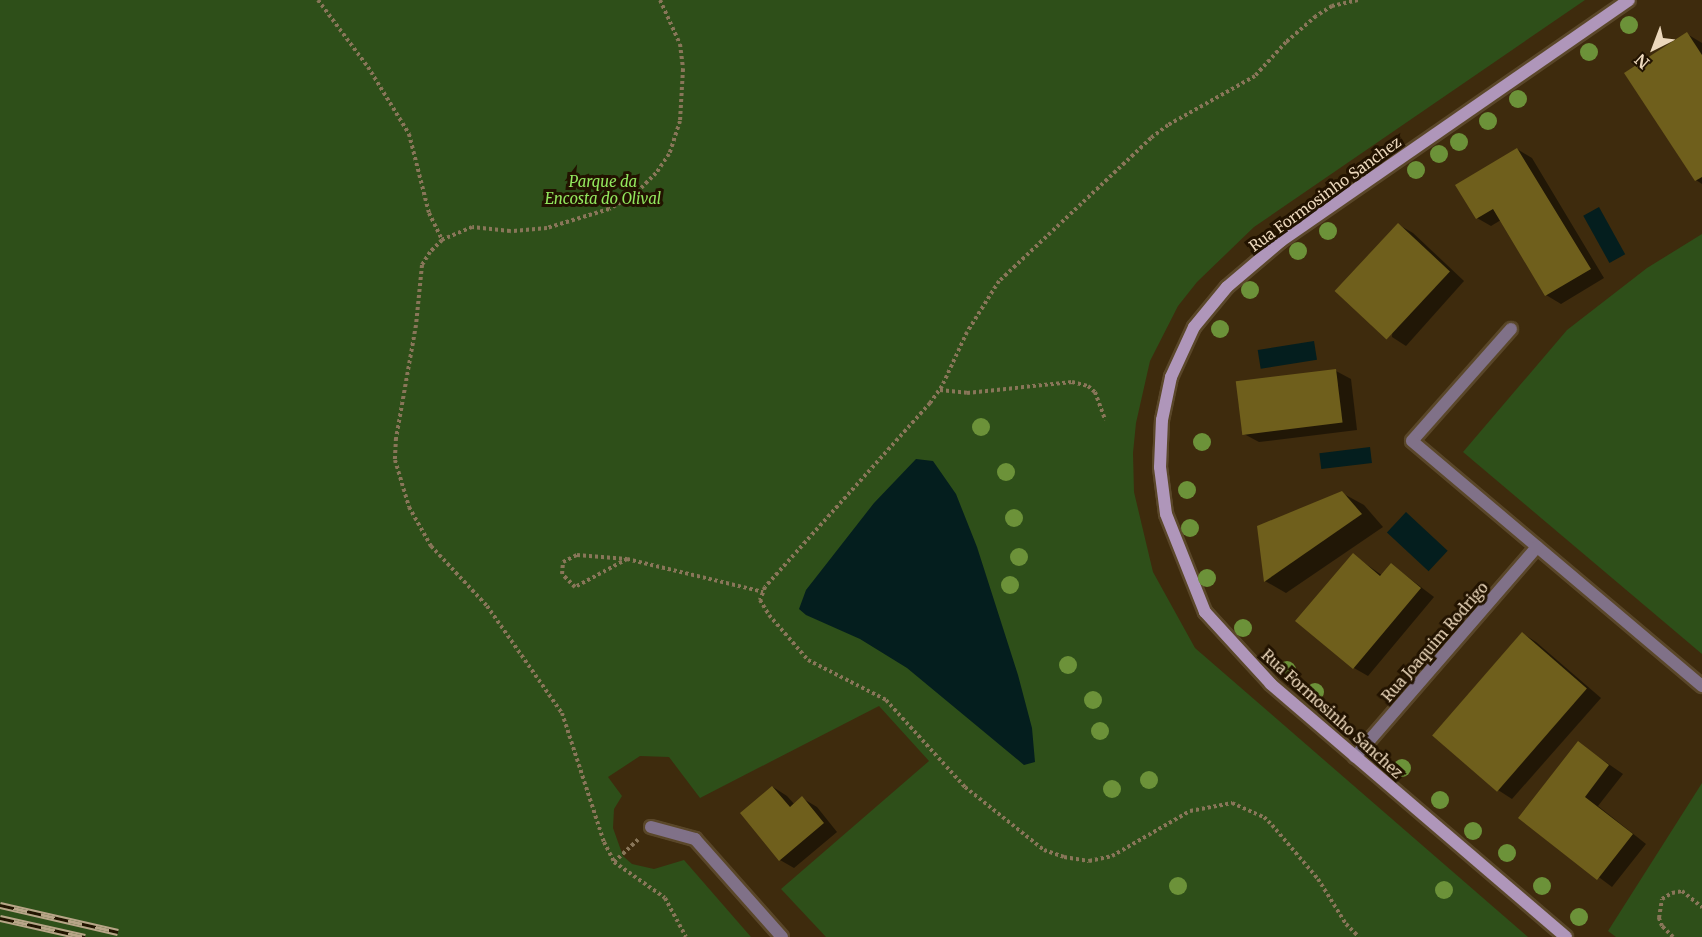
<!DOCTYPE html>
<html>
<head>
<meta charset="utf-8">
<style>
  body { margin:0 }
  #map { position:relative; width:1702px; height:937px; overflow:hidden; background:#3e2b0d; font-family:Merriweather,serif }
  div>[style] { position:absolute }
  .green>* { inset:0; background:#2e4f19 }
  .water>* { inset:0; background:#041e1e; transform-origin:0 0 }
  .shadow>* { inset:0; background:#0007 }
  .building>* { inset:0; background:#6f5f1c; transform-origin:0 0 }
  .path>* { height:4px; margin-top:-2px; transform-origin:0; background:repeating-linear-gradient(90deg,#897659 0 3px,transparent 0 6px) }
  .roads { filter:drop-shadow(2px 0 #5a4729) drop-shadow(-2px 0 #5a4729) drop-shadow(0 2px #5a4729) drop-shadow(0 -2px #5a4729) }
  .street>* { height:12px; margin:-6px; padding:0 6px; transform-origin:6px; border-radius:6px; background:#807188 }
  .secondary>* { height:12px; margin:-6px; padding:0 6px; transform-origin:6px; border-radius:6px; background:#af96ba }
  .rail>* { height:7px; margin-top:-3.5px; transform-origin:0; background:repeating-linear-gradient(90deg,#221300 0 14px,#b8a588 0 28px); box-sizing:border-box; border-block:2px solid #b8a588 }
  .trees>* { width:18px; height:18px; margin:-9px; border-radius:50%; background:#6c9239 }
  span { translate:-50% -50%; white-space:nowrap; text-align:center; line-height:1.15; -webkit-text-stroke:6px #221300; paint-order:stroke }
  .park-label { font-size:15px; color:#92e75d; font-style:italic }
  .street-label { font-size:15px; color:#ecd8bc }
  .north { position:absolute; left:1624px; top:18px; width:60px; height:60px; -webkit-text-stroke:4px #221300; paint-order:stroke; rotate:222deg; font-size:16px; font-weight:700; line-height:24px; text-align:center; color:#ecd8bc }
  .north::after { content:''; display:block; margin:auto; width:21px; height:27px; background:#ecd8bc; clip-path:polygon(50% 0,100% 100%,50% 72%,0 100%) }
</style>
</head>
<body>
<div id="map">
  <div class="green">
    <i style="clip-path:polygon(0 0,1585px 0,1254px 227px,1197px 282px,1178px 306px,1150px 361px,1136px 423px,1133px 453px,1134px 492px,1153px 572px,1195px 648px,1528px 937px,826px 937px,781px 889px,929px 761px,879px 706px,700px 798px,669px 757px,640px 756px,608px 777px,622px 796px,614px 809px,613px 828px,623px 856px,632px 864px,654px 869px,684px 860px,751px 937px,0 937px)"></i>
    <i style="clip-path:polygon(1702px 234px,1702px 654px,1463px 452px,1567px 330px,1647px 268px)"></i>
    <i style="clip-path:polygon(1702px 783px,1702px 937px,1616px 937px,1608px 931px)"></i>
  </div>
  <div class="water">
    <i style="left:1599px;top:207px;width:54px;height:18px;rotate:61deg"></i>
    <i style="left:1314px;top:341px;width:19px;height:57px;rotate:81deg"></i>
    <i style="left:1370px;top:447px;width:16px;height:51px;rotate:83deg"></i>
    <i style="clip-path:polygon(916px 459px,933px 461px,956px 494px,977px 547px,1018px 675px,1032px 728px,1035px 762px,1024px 765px,907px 668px,860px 639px,806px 615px,799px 609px,806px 590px,874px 503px)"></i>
    <i style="left:1406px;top:512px;width:57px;height:28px;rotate:43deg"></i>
  </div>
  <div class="shadow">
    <i style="clip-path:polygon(1687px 34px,1702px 43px,1702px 184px,1696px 180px)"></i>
    <i style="clip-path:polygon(1517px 149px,1532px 158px,1604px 278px,1561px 304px,1546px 295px,1501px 220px,1491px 226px,1477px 218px)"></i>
    <i style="clip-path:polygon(1399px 225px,1413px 233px,1464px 281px,1406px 346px,1392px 337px)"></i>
    <i style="clip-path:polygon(1336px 371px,1351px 379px,1357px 430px,1259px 442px,1244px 434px)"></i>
    <i style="clip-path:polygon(1342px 493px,1364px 505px,1383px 527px,1286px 593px,1265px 581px)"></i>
    <i style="clip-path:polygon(1353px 555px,1383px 576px,1392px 565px,1434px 597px,1368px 676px,1354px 668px)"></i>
    <i style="clip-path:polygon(1522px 633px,1536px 642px,1601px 698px,1512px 799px,1498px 790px)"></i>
    <i style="clip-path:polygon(1578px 743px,1623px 774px,1598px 806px,1646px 844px,1612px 887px,1520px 818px)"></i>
    <i style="clip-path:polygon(773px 787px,787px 796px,795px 805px,802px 798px,817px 807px,837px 832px,794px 868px,780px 860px)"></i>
  </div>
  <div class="building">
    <i style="clip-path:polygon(1687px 32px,1702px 55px,1702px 177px,1695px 181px,1624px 73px)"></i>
    <i style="clip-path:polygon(1517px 148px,1591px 269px,1545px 296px,1493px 209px,1476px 219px,1455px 185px)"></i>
    <i style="left:1398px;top:223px;width:71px;height:93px;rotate:43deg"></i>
    <i style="left:1336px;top:369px;width:54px;height:101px;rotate:83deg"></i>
    <i style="clip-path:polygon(1342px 491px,1362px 514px,1264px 582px,1257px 526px)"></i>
    <i style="clip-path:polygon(1353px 553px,1380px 576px,1391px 563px,1421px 588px,1353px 669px,1295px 621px)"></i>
    <i style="left:1522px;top:632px;width:86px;height:137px;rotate:41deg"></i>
    <i style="clip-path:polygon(1578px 741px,1609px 765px,1585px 797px,1633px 834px,1597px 880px,1518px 818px)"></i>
    <i style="clip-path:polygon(772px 786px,790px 807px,802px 796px,824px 823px,779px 861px,740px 813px)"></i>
  </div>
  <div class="path">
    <i style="left:318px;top:0;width:84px;rotate:53.3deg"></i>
    <i style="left:368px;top:67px;width:79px;rotate:58.5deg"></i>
    <i style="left:409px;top:134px;width:81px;rotate:75.8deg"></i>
    <i style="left:429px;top:213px;width:30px;rotate:64deg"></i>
    <i style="left:660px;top:0;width:48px;rotate:65.6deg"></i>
    <i style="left:680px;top:44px;width:25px;rotate:83deg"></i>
    <i style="left:683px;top:69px;width:52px;rotate:93.3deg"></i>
    <i style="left:680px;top:121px;width:35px;rotate:108deg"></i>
    <i style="left:669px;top:154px;width:23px;rotate:124deg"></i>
    <i style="left:656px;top:173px;width:28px;rotate:135deg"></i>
    <i style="left:636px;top:193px;width:31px;rotate:149deg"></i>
    <i style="left:609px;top:209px;width:65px;rotate:163deg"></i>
    <i style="left:547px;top:228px;width:37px;rotate:175deg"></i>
    <i style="left:510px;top:231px;width:38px;rotate:-174deg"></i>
    <i style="left:472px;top:227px;width:33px;rotate:157deg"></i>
    <i style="left:442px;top:240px;width:17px;rotate:135deg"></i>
    <i style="left:430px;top:252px;width:15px;rotate:122deg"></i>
    <i style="left:422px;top:265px;width:60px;rotate:95.7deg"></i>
    <i style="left:416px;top:325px;width:115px;rotate:100deg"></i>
    <i style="left:396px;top:438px;width:22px;rotate:93deg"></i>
    <i style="left:395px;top:460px;width:49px;rotate:73.4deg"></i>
    <i style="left:409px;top:507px;width:45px;rotate:60.6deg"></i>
    <i style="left:431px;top:546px;width:82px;rotate:47deg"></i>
    <i style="left:487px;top:606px;width:131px;rotate:55deg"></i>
    <i style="left:562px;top:713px;width:136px;rotate:72deg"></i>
    <i style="left:604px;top:842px;width:22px;rotate:63deg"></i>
    <i style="left:614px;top:862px;width:62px;rotate:35.2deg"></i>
    <i style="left:665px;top:898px;width:44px;rotate:61.7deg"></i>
    <i style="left:1358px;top:0;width:27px;rotate:167deg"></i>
    <i style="left:1332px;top:6px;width:19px;rotate:148deg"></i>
    <i style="left:1316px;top:16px;width:40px;rotate:139deg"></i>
    <i style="left:1286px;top:42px;width:46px;rotate:132.4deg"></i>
    <i style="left:1255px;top:76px;width:100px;rotate:150.6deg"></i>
    <i style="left:1168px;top:125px;width:21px;rotate:143deg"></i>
    <i style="left:1151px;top:138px;width:209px;rotate:136.7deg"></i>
    <i style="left:999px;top:281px;width:60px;rotate:122.1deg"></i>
    <i style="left:967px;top:332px;width:60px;rotate:114.8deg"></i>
    <i style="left:942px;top:386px;width:21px;rotate:125deg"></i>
    <i style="left:930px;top:403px;width:247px;rotate:131.9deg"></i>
    <i style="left:765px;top:587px;width:14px;rotate:111deg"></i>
    <i style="left:760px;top:600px;width:17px;rotate:59deg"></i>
    <i style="left:769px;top:615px;width:60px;rotate:49.1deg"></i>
    <i style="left:808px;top:660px;width:88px;rotate:27.1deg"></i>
    <i style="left:886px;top:700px;width:118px;rotate:47.8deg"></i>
    <i style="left:965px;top:787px;width:101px;rotate:38.6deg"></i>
    <i style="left:1044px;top:850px;width:21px;rotate:19deg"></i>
    <i style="left:1064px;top:857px;width:25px;rotate:9deg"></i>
    <i style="left:1089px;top:861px;width:24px;rotate:-12deg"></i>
    <i style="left:1112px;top:856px;width:90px;rotate:-30deg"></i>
    <i style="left:1190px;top:811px;width:43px;rotate:-10.8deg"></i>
    <i style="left:1232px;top:803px;width:35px;rotate:24deg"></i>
    <i style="left:1264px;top:817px;width:11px;rotate:45deg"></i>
    <i style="left:1272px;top:825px;width:71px;rotate:49.6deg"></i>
    <i style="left:1318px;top:879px;width:53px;rotate:58.1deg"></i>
    <i style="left:1346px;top:924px;width:18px;rotate:45deg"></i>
    <i style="left:940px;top:390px;width:27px;rotate:6deg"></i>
    <i style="left:967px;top:393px;width:106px;rotate:-6deg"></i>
    <i style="left:1072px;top:382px;width:16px;rotate:14deg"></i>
    <i style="left:1088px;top:386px;width:9px;rotate:41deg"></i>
    <i style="left:1095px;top:392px;width:30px;rotate:70deg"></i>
    <i style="left:627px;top:559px;width:59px;rotate:151.7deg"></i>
    <i style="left:575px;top:587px;width:18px;rotate:-135deg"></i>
    <i style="left:562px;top:574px;width:12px;rotate:-85deg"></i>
    <i style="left:563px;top:562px;width:16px;rotate:-27deg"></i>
    <i style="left:577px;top:555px;width:50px;rotate:4.6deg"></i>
    <i style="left:627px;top:559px;width:140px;rotate:13.6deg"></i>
    <i style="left:614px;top:862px;width:33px;rotate:-43deg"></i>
    <i style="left:1673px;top:937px;width:16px;rotate:-135deg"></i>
    <i style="left:1662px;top:926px;width:9px;rotate:-111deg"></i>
    <i style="left:1659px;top:918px;width:19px;rotate:-81deg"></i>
    <i style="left:1662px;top:899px;width:12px;rotate:-31deg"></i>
    <i style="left:1672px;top:893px;width:10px;rotate:-11deg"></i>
    <i style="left:1682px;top:891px;width:26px;rotate:39deg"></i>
  </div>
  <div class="roads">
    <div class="street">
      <i style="left:1511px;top:329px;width:149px;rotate:131.5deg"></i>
      <i style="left:1412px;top:441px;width:380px;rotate:40.2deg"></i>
      <i style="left:1355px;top:757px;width:278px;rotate:-49.1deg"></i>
      <i style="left:651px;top:827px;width:46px;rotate:15.3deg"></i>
      <i style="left:695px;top:839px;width:131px;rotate:48.4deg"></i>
    </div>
    <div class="secondary">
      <i style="left:1566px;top:937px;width:389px;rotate:-139.4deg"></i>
      <i style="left:1271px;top:684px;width:98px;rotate:-132.5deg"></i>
      <i style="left:1205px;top:612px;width:105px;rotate:-111.7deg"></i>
      <i style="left:1166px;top:514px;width:47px;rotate:-97.3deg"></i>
      <i style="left:1160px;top:467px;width:47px;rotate:-87.6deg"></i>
      <i style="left:1162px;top:420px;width:44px;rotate:-78.2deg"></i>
      <i style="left:1171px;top:377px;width:55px;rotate:-65.3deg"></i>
      <i style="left:1194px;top:327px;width:52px;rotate:-50.5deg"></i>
      <i style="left:1227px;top:287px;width:71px;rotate:-40.4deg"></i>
      <i style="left:1281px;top:241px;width:423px;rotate:-34.7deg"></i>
    </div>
  </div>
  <div class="rail">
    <i style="left:0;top:905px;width:121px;rotate:12.9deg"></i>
    <i style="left:0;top:918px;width:87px;rotate:12.6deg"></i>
  </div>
  <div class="trees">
    <i style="left:1629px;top:25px"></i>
    <i style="left:1589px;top:52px"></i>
    <i style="left:1518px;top:99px"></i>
    <i style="left:1488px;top:121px"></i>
    <i style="left:1459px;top:142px"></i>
    <i style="left:1439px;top:154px"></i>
    <i style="left:1416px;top:170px"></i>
    <i style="left:1328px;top:231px"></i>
    <i style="left:1298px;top:251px"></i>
    <i style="left:1250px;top:290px"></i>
    <i style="left:1220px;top:329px"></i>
    <i style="left:981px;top:427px"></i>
    <i style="left:1202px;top:442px"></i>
    <i style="left:1006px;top:472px"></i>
    <i style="left:1187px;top:490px"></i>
    <i style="left:1014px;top:518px"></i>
    <i style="left:1190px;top:528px"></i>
    <i style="left:1019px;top:557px"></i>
    <i style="left:1207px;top:578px"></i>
    <i style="left:1010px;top:585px"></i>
    <i style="left:1243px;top:628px"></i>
    <i style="left:1068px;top:665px"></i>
    <i style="left:1287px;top:670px"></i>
    <i style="left:1315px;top:692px"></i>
    <i style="left:1093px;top:700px"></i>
    <i style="left:1100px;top:731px"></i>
    <i style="left:1402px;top:768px"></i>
    <i style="left:1149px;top:780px"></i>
    <i style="left:1112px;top:789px"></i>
    <i style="left:1440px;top:800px"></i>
    <i style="left:1473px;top:831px"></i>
    <i style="left:1507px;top:853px"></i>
    <i style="left:1178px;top:886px"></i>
    <i style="left:1542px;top:886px"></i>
    <i style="left:1444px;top:890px"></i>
    <i style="left:1579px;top:917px"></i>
  </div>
  <div class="park-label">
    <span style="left:603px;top:190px">Parque da<br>Encosta do Olival</span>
  </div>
  <div class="street-label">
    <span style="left:1325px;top:194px;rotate:-36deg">Rua Formosinho Sanchez</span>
    <span style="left:1435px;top:642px;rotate:-49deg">Rua Joaquim Rodrigo</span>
    <span style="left:1332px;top:714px;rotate:42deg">Rua Formosinho Sanchez</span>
  </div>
  <div class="north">N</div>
</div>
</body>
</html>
